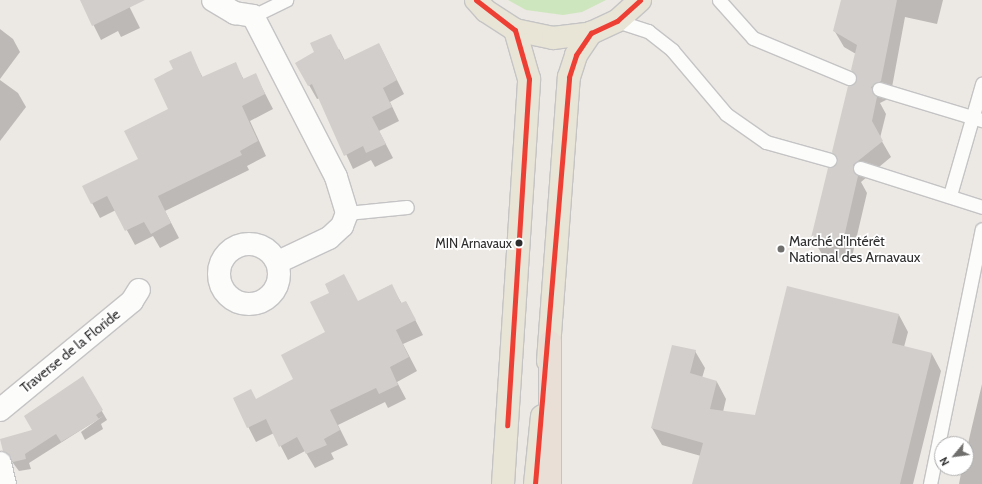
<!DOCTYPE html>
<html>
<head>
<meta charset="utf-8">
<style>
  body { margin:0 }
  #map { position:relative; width:982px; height:484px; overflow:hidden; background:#ece8e4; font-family:Cabin,sans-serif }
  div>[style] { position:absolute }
  .green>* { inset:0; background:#cee6be }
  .shadow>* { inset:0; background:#0003 }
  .building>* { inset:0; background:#d1cecb }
  .roads { filter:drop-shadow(1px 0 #c5c4c5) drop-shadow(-1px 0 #c5c4c5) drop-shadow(0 1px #c5c4c5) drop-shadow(0 -1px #c5c4c5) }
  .service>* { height:13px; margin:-6.5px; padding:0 6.5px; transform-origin:6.5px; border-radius:6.5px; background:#fcfcfb }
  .minor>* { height:22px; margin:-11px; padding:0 11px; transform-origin:11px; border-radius:11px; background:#fcfcfb }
  .minor>.ring { margin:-11px; padding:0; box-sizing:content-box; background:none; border:22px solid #fcfcfb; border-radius:50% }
  .primary>* { height:22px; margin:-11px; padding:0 11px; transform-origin:11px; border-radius:11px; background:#e8e4d6 }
  .motorway>* { height:22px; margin:-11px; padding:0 11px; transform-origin:11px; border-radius:11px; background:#eadfd6 }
  .bus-1>* { height:5px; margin:-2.5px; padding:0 2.5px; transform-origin:2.5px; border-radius:2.5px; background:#ee3f34 }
  .dots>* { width:11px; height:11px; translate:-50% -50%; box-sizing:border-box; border:2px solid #fff; border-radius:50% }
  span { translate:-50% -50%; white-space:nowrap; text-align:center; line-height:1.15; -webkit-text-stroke:3.5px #fff; paint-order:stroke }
  .bus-label { font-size:13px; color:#2e2e2e }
  .right { translate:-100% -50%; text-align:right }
  .poi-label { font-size:14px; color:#2e2e2e }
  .left { translate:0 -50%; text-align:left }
  .street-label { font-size:14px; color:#2e2e2e }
  .north { position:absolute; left:934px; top:436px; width:40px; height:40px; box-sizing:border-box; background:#fff; border:1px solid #ababab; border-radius:50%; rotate:241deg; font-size:11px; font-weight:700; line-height:16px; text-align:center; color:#2e2e2e }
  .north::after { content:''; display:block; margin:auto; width:14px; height:18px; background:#706f6e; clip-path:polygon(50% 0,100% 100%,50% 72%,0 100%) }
</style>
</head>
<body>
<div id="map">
  <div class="green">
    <i style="clip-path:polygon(508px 0,606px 0,582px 12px,563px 15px,526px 10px)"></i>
  </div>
  <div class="shadow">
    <i style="clip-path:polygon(81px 0,132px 0,127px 2px,140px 28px,121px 37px,118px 31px,101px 40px)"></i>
    <i style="clip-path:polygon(842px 0,943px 0,937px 24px,905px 17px,890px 98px,880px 103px,886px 114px,880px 138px,891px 157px,861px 182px,867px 193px,851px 261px,822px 254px,812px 238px,839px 162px,857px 79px,852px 70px,856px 54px,844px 47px,834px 30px)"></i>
    <i style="clip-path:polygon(0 29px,13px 39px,20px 52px,0 79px)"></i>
    <i style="clip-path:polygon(379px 44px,404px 94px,390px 102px,399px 121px,379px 131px,393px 158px,375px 167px,371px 160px,353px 169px,320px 98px,317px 99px,309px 85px,339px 49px,345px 61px)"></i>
    <i style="clip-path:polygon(190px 53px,203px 78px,235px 63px,244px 80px,255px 74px,273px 109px,250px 121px,266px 156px,247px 166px,249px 170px,165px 211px,179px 238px,160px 248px,153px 236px,135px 245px,116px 210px,100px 218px,92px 203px,139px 159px,169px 109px,174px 70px)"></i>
    <i style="clip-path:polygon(0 80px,18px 93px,26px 107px,0 141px)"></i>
    <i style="clip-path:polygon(391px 285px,402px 304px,406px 302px,423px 335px,403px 344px,417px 371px,397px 382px,406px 399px,388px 408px,385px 402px,338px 425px,348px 445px,331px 453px,334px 459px,315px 468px,305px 451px,288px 460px,274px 433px,256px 442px,234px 399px,256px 400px,294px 380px,326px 333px,358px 302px)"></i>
    <i style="clip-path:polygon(899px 315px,908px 332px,904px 347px,932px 354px,941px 371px,913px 484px,693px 484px,701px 456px,662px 445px,652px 428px,695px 351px,705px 368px,702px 378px,717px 382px,726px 399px,723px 412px,756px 416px)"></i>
    <i style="clip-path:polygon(82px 377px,107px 420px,101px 424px,103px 429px,85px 440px,81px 432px,103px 416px,29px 463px,31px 469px,19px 471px,4px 451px,33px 430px)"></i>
    <i style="clip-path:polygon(982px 384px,982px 484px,959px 484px,962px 468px,966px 468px,966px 452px)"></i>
  </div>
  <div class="building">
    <i style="clip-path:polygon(80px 0,145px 0,92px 26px)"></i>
    <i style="clip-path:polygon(841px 0,897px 0,881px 81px,871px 87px,877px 97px,872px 121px,883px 141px,853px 165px,858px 176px,842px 246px,811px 238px,828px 168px,838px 162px,832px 152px,848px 86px,854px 84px,857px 77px,851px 70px,857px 45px,833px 31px)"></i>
    <i style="clip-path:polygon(331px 34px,344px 60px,379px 43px,397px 80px,383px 88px,392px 107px,372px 117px,386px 144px,366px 153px,363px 146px,344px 156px,312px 84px,308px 86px,295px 63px,314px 52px,310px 43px)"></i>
    <i style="clip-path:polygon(191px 51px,202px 77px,236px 62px,243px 79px,256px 73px,265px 94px,242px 106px,258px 141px,240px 151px,242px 155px,158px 196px,171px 223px,151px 234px,144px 222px,125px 231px,107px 196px,91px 204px,82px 186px,138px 159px,124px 131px,168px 109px,154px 79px,173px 69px,169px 61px)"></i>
    <i style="clip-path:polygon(344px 274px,358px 301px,392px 284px,401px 303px,406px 301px,416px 320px,396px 330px,409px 357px,390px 367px,398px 385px,379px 394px,376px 388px,330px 410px,340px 430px,324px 439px,327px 445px,306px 454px,297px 437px,279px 447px,266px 419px,247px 428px,233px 398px,251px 389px,256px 399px,293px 379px,281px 355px,325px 332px,310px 302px,329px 293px,325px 284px)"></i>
    <i style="clip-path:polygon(787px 286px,899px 314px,892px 343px,932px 353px,900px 484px,692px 484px,703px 443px,651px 428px,672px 345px,696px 350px,690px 373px,717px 381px,710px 409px,755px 415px)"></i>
    <i style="clip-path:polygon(83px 376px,103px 410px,96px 415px,99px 419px,61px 442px,56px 434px,25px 454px,26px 459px,13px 462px,3px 451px,0 439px,32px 430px,24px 416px)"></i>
  </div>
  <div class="roads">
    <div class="service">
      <i style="left:719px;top:0;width:51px;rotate:48.2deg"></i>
      <i style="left:753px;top:38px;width:104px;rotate:22.6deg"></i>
      <i style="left:253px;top:16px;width:37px;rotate:-26deg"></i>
      <i style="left:617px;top:21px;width:33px;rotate:18deg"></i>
      <i style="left:648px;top:31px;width:31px;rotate:38deg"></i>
      <i style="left:672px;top:50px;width:84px;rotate:49.8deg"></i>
      <i style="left:726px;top:114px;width:49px;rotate:35deg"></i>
      <i style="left:766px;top:142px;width:66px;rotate:15.7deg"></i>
      <i style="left:879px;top:89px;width:108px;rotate:16.8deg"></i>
      <i style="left:860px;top:168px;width:128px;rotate:17.7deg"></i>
      <i style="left:950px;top:195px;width:116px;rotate:-73.9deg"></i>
      <i style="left:347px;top:213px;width:60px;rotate:-5.7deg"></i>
      <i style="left:930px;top:484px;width:260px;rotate:-78.5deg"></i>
    </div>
    <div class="minor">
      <i style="left:213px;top:0;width:26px;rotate:31deg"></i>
      <i style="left:235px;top:13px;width:18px;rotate:9deg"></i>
      <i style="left:253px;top:16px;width:181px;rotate:62.7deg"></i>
      <i style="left:336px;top:177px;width:38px;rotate:73deg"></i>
      <i style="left:347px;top:213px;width:14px;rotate:111deg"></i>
      <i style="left:342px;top:226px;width:18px;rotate:137deg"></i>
      <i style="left:329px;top:238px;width:56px;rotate:154.8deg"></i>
      <i class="ring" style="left:219px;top:244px;width:38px;height:38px"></i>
      <i style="left:0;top:410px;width:171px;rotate:-39.5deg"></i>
      <i style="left:132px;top:301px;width:13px;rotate:-58deg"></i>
      <i style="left:0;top:463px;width:22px;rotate:77deg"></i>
    </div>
    <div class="primary">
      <i style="left:476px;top:0;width:15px;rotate:48deg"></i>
      <i style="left:486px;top:11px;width:35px;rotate:33deg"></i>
      <i style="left:515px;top:30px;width:39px;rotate:12deg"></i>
      <i style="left:553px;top:38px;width:38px;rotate:-7deg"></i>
      <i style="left:591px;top:33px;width:29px;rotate:-25deg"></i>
      <i style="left:617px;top:21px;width:31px;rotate:-42deg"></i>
      <i style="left:548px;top:361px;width:285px;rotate:-85.8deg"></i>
      <i style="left:569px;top:77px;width:23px;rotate:-72deg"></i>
      <i style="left:576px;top:55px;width:27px;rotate:-56deg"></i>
      <i style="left:503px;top:484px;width:406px;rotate:-86.3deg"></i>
      <i style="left:529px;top:79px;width:51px;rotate:-105.9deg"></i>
      <i style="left:535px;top:484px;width:68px;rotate:-84.1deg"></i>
    </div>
    <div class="motorway">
      <i style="left:550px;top:342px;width:142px;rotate:90deg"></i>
    </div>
  </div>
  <div class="bus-1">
    <i style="left:476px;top:0;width:49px;rotate:37.6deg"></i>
    <i style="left:515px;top:30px;width:51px;rotate:74.1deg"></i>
    <i style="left:529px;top:79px;width:347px;rotate:93.6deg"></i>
    <i style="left:535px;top:484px;width:408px;rotate:-85.2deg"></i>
    <i style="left:569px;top:77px;width:23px;rotate:-72deg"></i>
    <i style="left:576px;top:55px;width:27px;rotate:-56deg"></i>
    <i style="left:591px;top:33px;width:29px;rotate:-25deg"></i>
    <i style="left:617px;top:21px;width:31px;rotate:-42deg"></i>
  </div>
  <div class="dots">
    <i style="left:519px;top:243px;background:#2e2e2e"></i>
    <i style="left:781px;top:249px;background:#706f6e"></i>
  </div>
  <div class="bus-label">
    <span class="right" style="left:512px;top:243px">MIN Arnavaux</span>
  </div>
  <div class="poi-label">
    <span class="left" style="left:789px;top:249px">Marché d'Intérêt<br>National des Arnavaux</span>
  </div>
  <div class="street-label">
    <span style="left:70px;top:351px;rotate:-39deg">Traverse de la Floride</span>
  </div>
  <div class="north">N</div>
</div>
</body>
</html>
